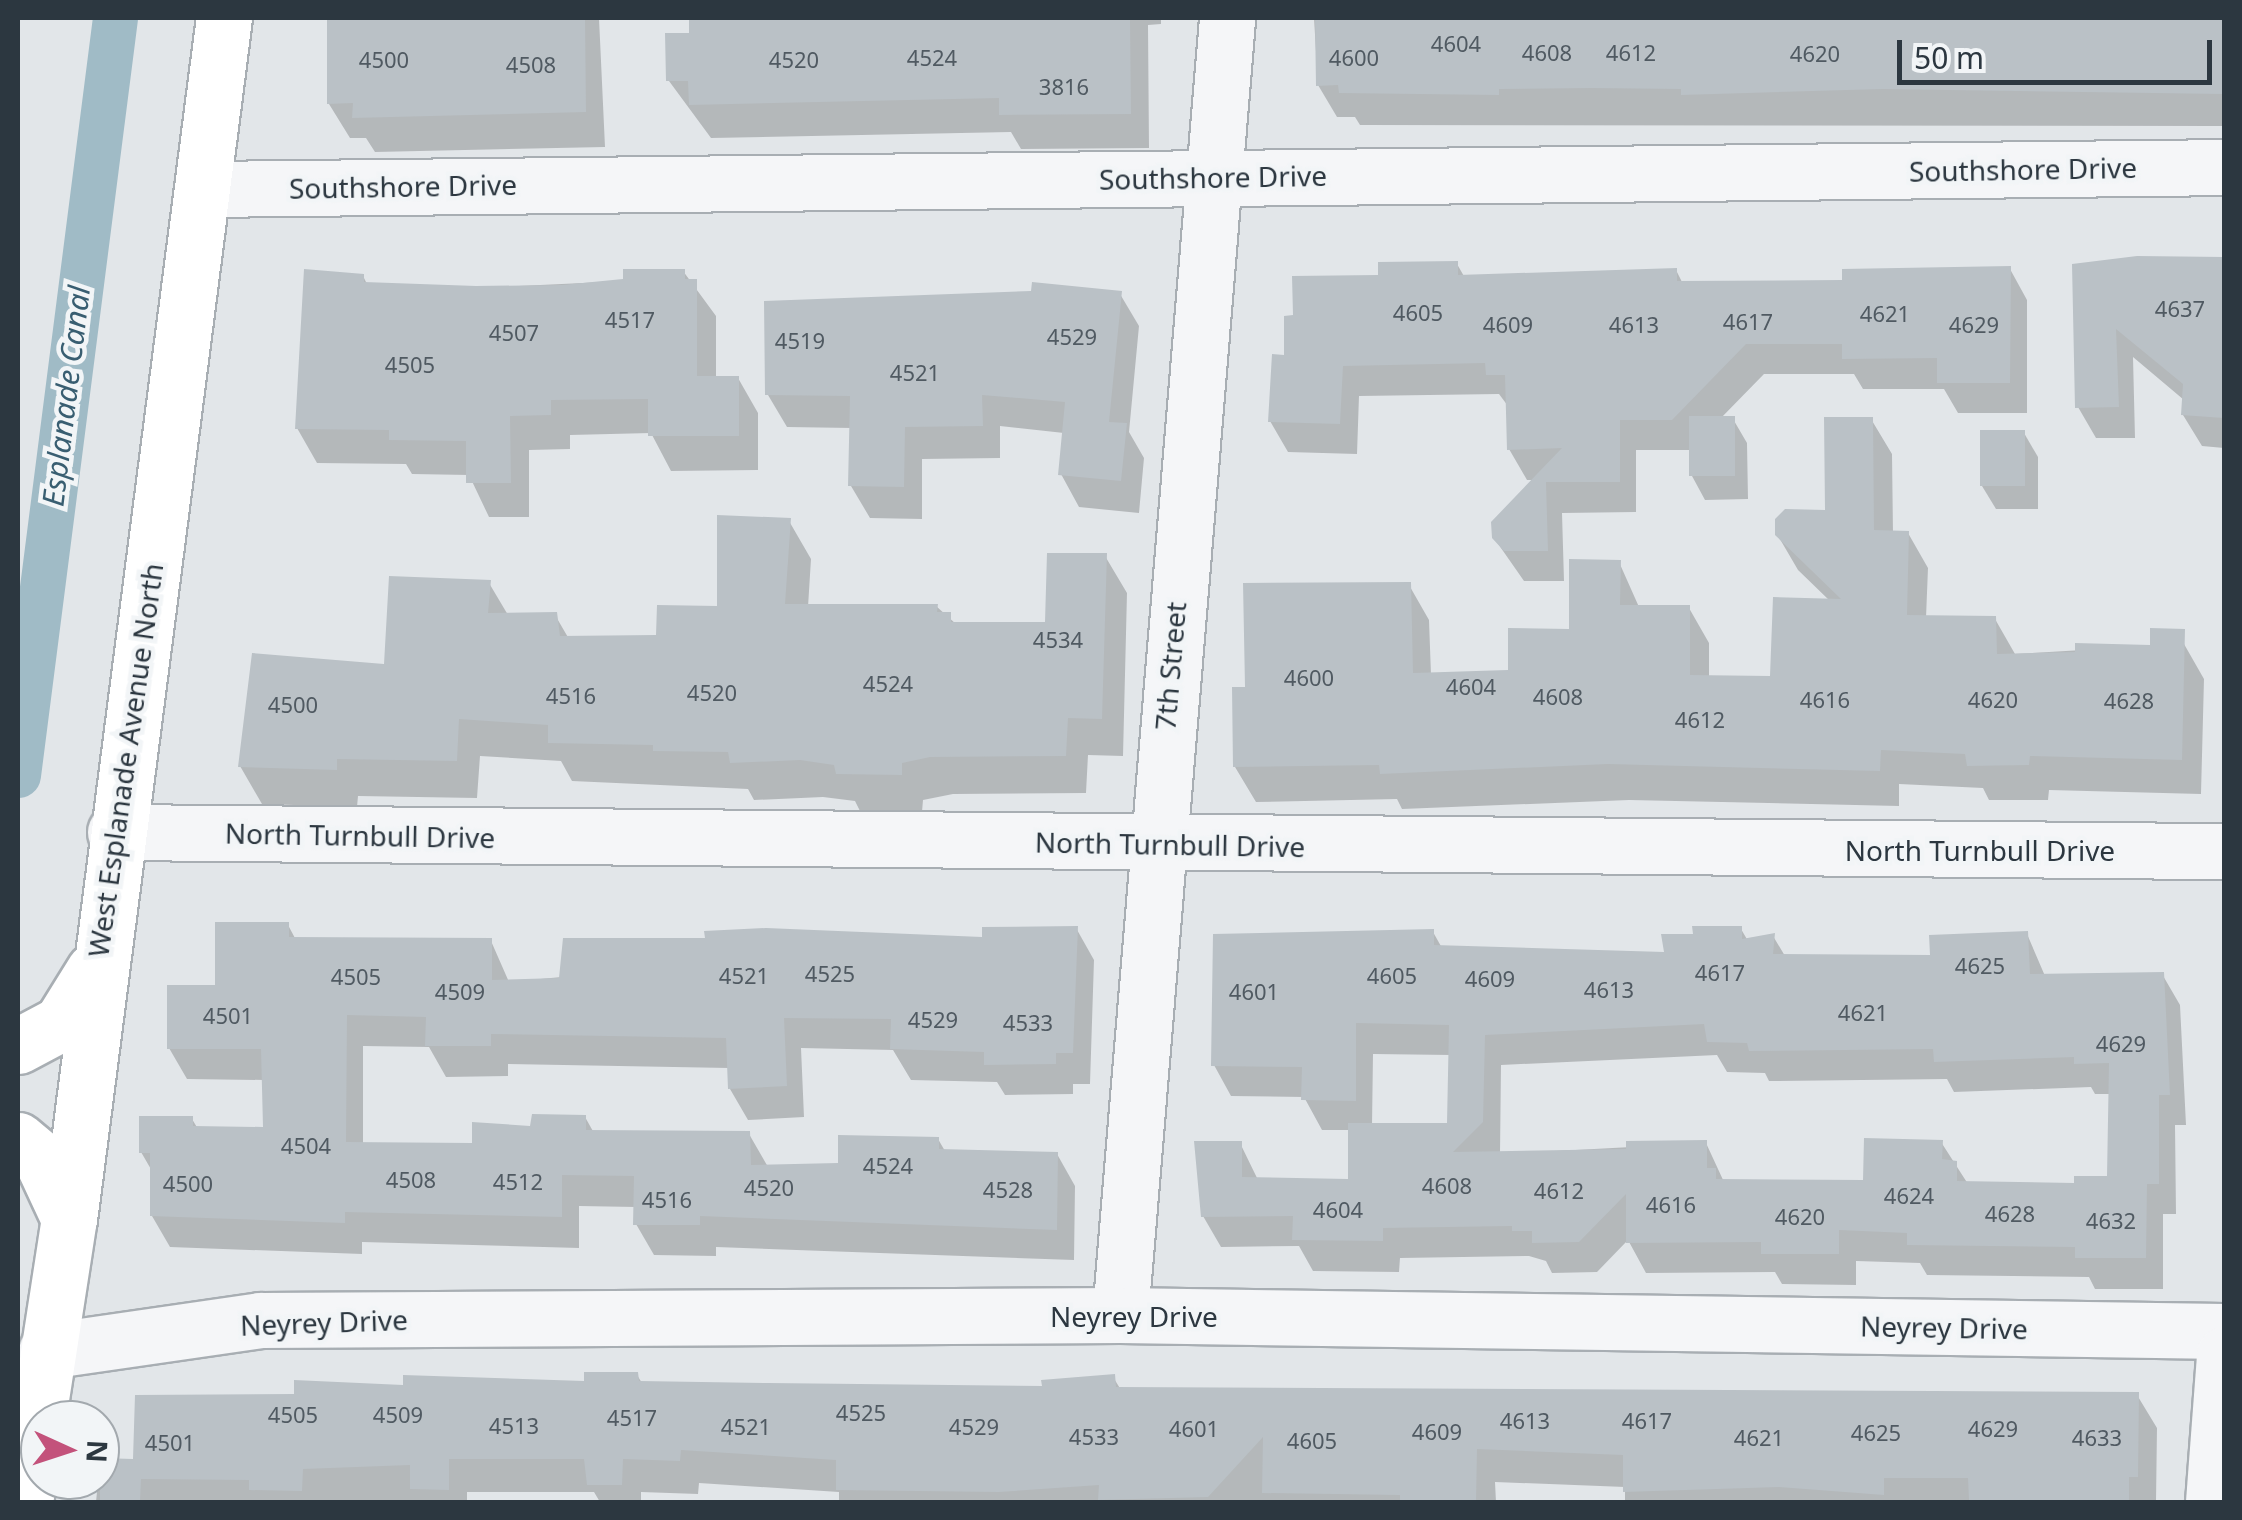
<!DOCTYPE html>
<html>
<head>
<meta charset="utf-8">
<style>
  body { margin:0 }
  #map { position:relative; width:2242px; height:1520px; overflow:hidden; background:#e2e6e9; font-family:"Noto Sans",sans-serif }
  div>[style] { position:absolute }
  .shadow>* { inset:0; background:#0003 }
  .canal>* { height:45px; margin:-22.5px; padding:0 22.5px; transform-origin:22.5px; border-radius:22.5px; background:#a0bbc6 }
  .building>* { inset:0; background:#bac1c6; transform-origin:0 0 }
  .roads { filter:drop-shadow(2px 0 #a8aeb3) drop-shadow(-2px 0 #a8aeb3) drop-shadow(0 2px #a8aeb3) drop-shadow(0 -2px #a8aeb3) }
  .minor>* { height:55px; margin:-27.5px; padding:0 27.5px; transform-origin:27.5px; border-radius:27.5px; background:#f5f6f8 }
  .major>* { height:55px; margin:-27.5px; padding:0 27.5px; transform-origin:27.5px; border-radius:27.5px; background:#fff }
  span { translate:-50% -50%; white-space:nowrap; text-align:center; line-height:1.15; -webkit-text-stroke:9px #f2f5f7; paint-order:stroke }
  .number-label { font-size:22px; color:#505a62 }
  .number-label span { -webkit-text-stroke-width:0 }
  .street-label { font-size:28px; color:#2c3740 }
  .water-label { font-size:30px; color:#395e71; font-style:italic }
  .frame { position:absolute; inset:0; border:20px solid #2c3740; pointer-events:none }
  .north { position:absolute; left:20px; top:1400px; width:100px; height:100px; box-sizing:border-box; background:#f2f5f7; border:2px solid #a3a9ae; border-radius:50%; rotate:93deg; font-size:28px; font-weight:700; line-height:40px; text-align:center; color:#2c3740 }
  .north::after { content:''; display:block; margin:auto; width:35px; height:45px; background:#c3527b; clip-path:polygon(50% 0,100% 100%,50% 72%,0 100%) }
  .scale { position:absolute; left:1897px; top:40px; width:315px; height:45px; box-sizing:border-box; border:5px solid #2c3740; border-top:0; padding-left:12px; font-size:30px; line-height:35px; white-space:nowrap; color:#2c3740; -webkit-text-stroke:8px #f2f5f7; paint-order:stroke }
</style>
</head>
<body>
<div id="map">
  <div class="shadow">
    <i style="clip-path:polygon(329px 18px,599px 18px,605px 147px,375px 152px,366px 138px,350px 138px,329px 104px)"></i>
    <i style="clip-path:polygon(691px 18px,1161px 18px,1161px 24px,1148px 25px,1149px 148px,1021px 149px,1011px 132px,711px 138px,669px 81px,691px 36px)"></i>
    <i style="clip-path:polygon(1314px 18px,2224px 18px,2224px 126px,1360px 125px,1355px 117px,1337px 117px,1318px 85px)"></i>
    <i style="clip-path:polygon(2137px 258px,2224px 260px,2224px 448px,2202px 446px,2183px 415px,2184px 400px,2133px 357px,2135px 438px,2096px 438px,2078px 407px)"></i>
    <i style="clip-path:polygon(1457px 264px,1465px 278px,1676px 270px,1683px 284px,1845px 283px,2010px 269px,2027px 300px,2027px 413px,1958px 413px,1944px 389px,1863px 389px,1854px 374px,1764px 374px,1720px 419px,1733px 419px,1747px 443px,1748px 499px,1705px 500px,1692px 476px,1692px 450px,1636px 450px,1636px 512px,1562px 513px,1564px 581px,1524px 581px,1494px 538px,1535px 480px,1527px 480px,1509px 449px,1508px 406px,1499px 394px,1359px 396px,1357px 454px,1288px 452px,1270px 421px,1287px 357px,1380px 278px)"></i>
    <i style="clip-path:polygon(683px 271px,716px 316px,716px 378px,738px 378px,758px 413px,758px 470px,671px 471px,651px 433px,570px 435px,570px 449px,529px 450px,529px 517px,489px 517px,469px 475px,412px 474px,406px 464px,317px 463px,297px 428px,363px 276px,367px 284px,476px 288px,626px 281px)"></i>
    <i style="clip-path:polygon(1120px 294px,1139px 326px,1129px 432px,1144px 458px,1139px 513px,1079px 507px,1061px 474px,1064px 433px,1000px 426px,1000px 458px,922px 459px,922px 519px,870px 518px,851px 486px,852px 428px,787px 427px,768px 395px)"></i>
    <i style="clip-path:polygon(1871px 419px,1892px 454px,1893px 533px,1908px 533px,1928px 568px,1926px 618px,1995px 619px,2015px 654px,2184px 644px,2204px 679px,2201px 794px,2049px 790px,2048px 800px,1989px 800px,1983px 788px,1899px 784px,1899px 806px,1629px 800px,1402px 809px,1397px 799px,1256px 802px,1235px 767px,1248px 690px,1409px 585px,1429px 620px,1431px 675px,1510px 673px,1572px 632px,1619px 562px,1639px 607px,1689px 608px,1709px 643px,1709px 678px,1772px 678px,1830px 601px,1798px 570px,1777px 534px,1828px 512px)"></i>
    <i style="clip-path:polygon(2024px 433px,2038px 457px,2038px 509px,1996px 509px,1982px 486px)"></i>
    <i style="clip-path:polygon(789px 521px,811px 559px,808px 607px,936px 606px,956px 624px,1048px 625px,1105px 556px,1127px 593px,1123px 756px,1088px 755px,1086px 793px,953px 794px,923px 800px,922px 812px,860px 811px,855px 801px,823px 797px,754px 800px,748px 789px,572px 781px,561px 761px,480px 756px,477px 798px,358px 796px,357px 807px,262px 804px,240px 766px,386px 667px,489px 583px,508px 615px,555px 615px,569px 639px,658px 638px,720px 608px)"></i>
    <i style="clip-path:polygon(288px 925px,296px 940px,491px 941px,509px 982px,1076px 928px,1094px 960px,1090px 1084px,1073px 1084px,1073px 1094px,1005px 1095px,997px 1082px,911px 1080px,893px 1050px,801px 1048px,804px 1117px,748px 1120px,730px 1089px,729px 1068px,508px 1064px,508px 1076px,446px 1077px,429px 1047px,363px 1046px,363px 1144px,475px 1146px,585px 1117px,594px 1133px,749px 1134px,768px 1167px,840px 1166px,938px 1139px,945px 1151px,1057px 1154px,1075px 1186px,1074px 1260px,716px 1247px,716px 1256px,654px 1255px,636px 1224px,636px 1207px,579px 1206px,579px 1248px,362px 1242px,362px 1254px,170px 1247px,152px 1216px,152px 1171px,141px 1152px,192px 1119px,198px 1129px,266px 1130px,264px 1080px,187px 1079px,169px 1048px,217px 987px)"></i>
    <i style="clip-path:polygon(evenodd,1741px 929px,1748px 941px,1773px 936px,1785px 956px,1933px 958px,2027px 934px,2045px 976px,2162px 974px,2180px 1005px,2186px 1125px,2175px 1125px,2176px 1214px,2163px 1214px,2163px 1289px,2095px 1289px,2089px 1277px,1927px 1275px,1920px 1263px,1856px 1261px,1856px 1285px,1782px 1284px,1775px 1272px,1646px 1273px,1628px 1240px,1597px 1272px,1552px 1273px,1546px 1261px,1529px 1256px,1400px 1258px,1399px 1272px,1313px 1271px,1299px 1246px,1221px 1247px,1203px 1216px,1240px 1143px,1258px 1180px,1351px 1181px,1351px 1130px,1322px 1130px,1304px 1097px,1231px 1096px,1214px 1065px,1433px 932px,1442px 948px,1667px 954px,1696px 937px,1741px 929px,1373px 1054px,1451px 1055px,1449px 1126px,1372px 1126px,1373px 1054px,1741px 929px,1717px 1055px,1727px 1072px,1765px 1073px,1769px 1081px,1947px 1079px,1954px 1092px,2091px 1087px,2095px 1094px,2111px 1094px,2109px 1179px,2077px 1186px,1968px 1184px,1941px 1142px,1865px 1182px,1724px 1182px,1706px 1143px,1500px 1154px,1501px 1065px,1717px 1055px)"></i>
    <i style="clip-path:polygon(637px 1375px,642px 1383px,1044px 1388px,1113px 1377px,1121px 1390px,2137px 1395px,2157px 1428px,2156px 1502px,1625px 1502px,1625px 1487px,1495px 1482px,1496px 1502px,839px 1502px,839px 1492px,699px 1483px,698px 1494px,641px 1492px,641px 1502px,600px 1502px,594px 1492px,467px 1492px,467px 1502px,96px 1502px,100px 1461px,136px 1466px,296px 1396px,586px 1384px)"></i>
  </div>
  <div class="canal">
    <i style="left:18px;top:775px;width:763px;rotate:-82.7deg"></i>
  </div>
  <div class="building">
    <i style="clip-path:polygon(327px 18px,585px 18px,586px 112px,352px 118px,353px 103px,327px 104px)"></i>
    <i style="clip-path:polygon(689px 18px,1130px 18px,1131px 114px,999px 115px,999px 98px,689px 105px,688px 81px,666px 81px,665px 33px,689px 33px)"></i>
    <i style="clip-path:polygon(1315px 18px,2224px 18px,2224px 94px,1882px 89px,1681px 95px,1681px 89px,1591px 88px,1499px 89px,1499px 95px,1339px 93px,1338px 85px,1316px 86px)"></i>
    <i style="clip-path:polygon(2137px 256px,2224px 257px,2224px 418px,2181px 415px,2183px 384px,2116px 329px,2119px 407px,2075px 408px,2072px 264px)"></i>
    <i style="clip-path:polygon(1458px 261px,1458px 275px,1677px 268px,1677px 281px,1842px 280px,1842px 269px,2011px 266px,2010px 383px,1937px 383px,1937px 358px,1842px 359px,1842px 344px,1746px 344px,1672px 420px,1620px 420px,1620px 482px,1546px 482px,1548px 551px,1504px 551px,1492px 538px,1491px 522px,1562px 448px,1507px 450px,1505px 375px,1486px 375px,1485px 363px,1343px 366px,1340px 424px,1268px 422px,1272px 354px,1284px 355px,1284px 316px,1293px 315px,1292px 276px,1378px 275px,1378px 262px)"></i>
    <i style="clip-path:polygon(304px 269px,364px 274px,364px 282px,476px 286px,562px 285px,623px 279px,623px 269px,685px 269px,685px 279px,697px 279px,697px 376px,739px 376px,739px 436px,648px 436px,648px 399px,551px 400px,551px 415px,510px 416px,511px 483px,466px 483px,466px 441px,389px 440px,389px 430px,295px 429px)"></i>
    <i style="clip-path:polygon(1032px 282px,1122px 291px,1109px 422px,1127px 423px,1121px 481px,1058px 475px,1065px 402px,982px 395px,983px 426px,905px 427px,904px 487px,848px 486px,850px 396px,765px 395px,764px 301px,1031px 291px)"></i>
    <i style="left:1735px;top:416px;width:60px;height:46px;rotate:90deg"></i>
    <i style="clip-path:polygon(1824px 417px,1873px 417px,1874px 530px,1909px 531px,1907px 615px,1996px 616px,1997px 654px,2075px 652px,2075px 643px,2150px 645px,2150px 628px,2185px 629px,2182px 760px,2030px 756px,2029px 765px,1967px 766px,1965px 754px,1881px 750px,1880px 771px,1608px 764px,1380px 774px,1379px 765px,1233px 767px,1232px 687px,1245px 687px,1243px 583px,1411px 582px,1413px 673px,1508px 670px,1508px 628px,1569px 629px,1569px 559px,1621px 560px,1620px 605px,1690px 605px,1690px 675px,1770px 676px,1773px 597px,1841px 599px,1775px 535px,1775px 519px,1785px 509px,1825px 510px)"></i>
    <i style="left:1980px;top:430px;width:45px;height:56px"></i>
    <i style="clip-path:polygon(717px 515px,791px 518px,785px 604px,938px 604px,937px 612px,951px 612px,951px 622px,1045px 622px,1047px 553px,1107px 553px,1102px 719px,1068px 718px,1066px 756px,930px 757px,902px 763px,902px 775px,836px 774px,834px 765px,800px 760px,730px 763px,728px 752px,653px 751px,653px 745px,548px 743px,548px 725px,459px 719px,457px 761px,337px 759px,337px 770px,238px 767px,252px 653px,384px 664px,389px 576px,491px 580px,488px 613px,557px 612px,560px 636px,656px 635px,657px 605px,717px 606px)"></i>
    <i style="clip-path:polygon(215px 922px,289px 922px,289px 937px,492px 938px,492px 980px,559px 978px,563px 938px,705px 938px,704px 931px,766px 928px,982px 937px,982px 927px,1078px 926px,1073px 1053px,1056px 1053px,1056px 1064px,984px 1065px,984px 1052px,890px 1049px,891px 1019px,784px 1018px,787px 1086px,728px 1089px,726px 1038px,491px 1034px,491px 1046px,425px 1046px,426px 1017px,347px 1015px,346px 1142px,472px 1143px,472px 1122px,530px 1126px,532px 1114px,586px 1115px,586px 1130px,750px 1131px,751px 1165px,838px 1163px,838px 1135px,939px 1137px,939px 1149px,1058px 1152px,1057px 1230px,700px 1216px,700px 1225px,633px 1225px,634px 1176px,562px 1175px,562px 1217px,345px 1212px,345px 1223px,150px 1216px,150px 1153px,139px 1153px,139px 1116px,193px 1116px,193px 1126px,263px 1127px,261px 1049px,167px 1049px,167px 985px,215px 985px)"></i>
    <i style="clip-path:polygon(evenodd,1692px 926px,1742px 926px,1742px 939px,1775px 933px,1773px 954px,1930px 955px,1929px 935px,2028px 931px,2030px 974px,2164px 972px,2170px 1095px,2159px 1095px,2159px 1184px,2147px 1184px,2146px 1258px,2075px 1258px,2075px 1247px,1907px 1245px,1907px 1233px,1839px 1230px,1839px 1254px,1761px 1254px,1761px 1242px,1626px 1243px,1626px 1194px,1579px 1242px,1532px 1243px,1532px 1231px,1512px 1231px,1512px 1226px,1383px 1228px,1383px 1241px,1292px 1240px,1293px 1216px,1201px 1217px,1194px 1141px,1242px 1141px,1242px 1177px,1348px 1179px,1348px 1123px,1447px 1123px,1449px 1025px,1356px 1023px,1356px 1101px,1301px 1100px,1302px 1067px,1211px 1066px,1213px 934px,1434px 929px,1434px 945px,1664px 952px,1661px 934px,1693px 934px,1692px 926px,1704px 1024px,1707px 1042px,1747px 1043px,1749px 1051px,1933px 1049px,1934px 1062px,2074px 1057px,2074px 1064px,2109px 1063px,2107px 1176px,2074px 1176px,2074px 1183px,1957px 1181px,1957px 1161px,1942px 1159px,1943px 1140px,1864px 1138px,1863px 1180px,1716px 1179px,1716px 1168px,1707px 1168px,1707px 1140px,1626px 1141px,1626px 1149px,1453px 1152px,1483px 1122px,1485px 1035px,1704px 1024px)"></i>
    <i style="clip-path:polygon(584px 1372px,638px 1372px,639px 1381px,768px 1383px,1042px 1386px,1041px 1380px,1115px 1374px,1116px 1387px,2139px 1392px,2138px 1477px,2129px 1477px,2129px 1502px,1969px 1500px,1968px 1478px,1884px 1478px,1884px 1495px,1779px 1487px,1623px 1492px,1623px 1455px,1477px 1449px,1476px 1502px,1400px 1502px,1400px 1495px,1262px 1493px,1263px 1437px,1208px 1497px,1098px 1500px,1099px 1485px,999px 1492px,836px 1490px,836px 1460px,681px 1450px,680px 1461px,623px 1459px,622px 1485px,587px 1485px,584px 1459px,449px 1459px,449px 1490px,410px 1489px,410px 1465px,303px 1469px,302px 1491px,249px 1490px,249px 1480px,141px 1479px,140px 1502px,100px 1502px,100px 1458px,133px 1459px,135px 1395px,294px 1394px,294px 1380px,403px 1385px,403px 1375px,584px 1381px)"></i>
  </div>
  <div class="roads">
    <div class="minor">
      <i style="left:202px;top:189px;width:2022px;rotate:-0.62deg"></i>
      <i style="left:115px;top:832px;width:2109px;rotate:0.52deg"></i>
      <i style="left:1120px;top:1315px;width:1301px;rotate:-85.28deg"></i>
      <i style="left:46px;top:1351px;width:216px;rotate:-8.2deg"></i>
      <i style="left:260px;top:1320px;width:860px;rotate:-0.33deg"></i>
      <i style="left:1120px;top:1315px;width:1104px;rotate:0.83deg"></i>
      <i style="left:2213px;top:1502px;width:148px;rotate:-85.7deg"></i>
    </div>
    <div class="major">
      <i style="left:18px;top:1046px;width:49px;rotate:-28.1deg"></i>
      <i style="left:61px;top:1023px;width:62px;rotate:-58.1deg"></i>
      <i style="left:18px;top:1140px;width:30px;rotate:40deg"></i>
      <i style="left:41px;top:1159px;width:66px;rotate:65deg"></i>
      <i style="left:25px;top:1502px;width:286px;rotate:-81.2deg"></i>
      <i style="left:69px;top:1219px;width:1211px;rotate:-82.65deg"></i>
    </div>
  </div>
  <div class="number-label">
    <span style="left:1456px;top:44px">4604</span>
    <span style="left:1547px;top:53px">4608</span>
    <span style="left:1631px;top:53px">4612</span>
    <span style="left:1815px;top:54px">4620</span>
    <span style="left:932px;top:58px">4524</span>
    <span style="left:1354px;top:58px">4600</span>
    <span style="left:384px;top:60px">4500</span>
    <span style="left:794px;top:60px">4520</span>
    <span style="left:531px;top:65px">4508</span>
    <span style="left:1064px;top:87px">3816</span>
    <span style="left:2180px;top:309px">4637</span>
    <span style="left:1418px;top:313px">4605</span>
    <span style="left:1885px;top:314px">4621</span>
    <span style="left:630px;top:320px">4517</span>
    <span style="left:1748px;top:322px">4617</span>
    <span style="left:1508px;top:325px">4609</span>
    <span style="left:1634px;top:325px">4613</span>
    <span style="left:1974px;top:325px">4629</span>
    <span style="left:514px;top:333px">4507</span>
    <span style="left:1072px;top:337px">4529</span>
    <span style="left:800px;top:341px">4519</span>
    <span style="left:410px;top:365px">4505</span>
    <span style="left:915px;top:373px">4521</span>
    <span style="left:1058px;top:640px">4534</span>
    <span style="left:1309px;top:678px">4600</span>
    <span style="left:888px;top:684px">4524</span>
    <span style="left:1471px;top:687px">4604</span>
    <span style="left:712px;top:693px">4520</span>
    <span style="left:571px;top:696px">4516</span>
    <span style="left:1558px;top:697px">4608</span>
    <span style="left:1825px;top:700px">4616</span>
    <span style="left:1993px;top:700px">4620</span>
    <span style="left:2129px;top:701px">4628</span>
    <span style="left:293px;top:705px">4500</span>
    <span style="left:1700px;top:720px">4612</span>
    <span style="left:1980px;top:966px">4625</span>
    <span style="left:1720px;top:973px">4617</span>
    <span style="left:830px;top:974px">4525</span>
    <span style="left:744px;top:976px">4521</span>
    <span style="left:1392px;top:976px">4605</span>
    <span style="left:356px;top:977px">4505</span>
    <span style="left:1490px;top:979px">4609</span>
    <span style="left:1609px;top:990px">4613</span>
    <span style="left:460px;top:992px">4509</span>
    <span style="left:1254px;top:992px">4601</span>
    <span style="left:1863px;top:1013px">4621</span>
    <span style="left:228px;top:1016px">4501</span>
    <span style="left:933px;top:1020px">4529</span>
    <span style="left:1028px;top:1023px">4533</span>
    <span style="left:2121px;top:1044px">4629</span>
    <span style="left:306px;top:1146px">4504</span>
    <span style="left:888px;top:1166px">4524</span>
    <span style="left:411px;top:1180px">4508</span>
    <span style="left:518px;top:1182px">4512</span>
    <span style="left:188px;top:1184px">4500</span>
    <span style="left:1447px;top:1186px">4608</span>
    <span style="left:769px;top:1188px">4520</span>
    <span style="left:1008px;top:1190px">4528</span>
    <span style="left:1559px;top:1191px">4612</span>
    <span style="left:1909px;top:1196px">4624</span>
    <span style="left:667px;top:1200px">4516</span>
    <span style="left:1671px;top:1205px">4616</span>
    <span style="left:1338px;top:1210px">4604</span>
    <span style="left:2010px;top:1214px">4628</span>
    <span style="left:1800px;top:1217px">4620</span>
    <span style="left:2111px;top:1221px">4632</span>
    <span style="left:861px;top:1413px">4525</span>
    <span style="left:293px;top:1415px">4505</span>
    <span style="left:398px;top:1415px">4509</span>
    <span style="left:632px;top:1418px">4517</span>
    <span style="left:1525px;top:1421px">4613</span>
    <span style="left:1647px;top:1421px">4617</span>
    <span style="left:514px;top:1426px">4513</span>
    <span style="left:746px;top:1427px">4521</span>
    <span style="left:974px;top:1427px">4529</span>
    <span style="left:1194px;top:1429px">4601</span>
    <span style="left:1993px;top:1429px">4629</span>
    <span style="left:1437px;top:1432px">4609</span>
    <span style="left:1876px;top:1433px">4625</span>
    <span style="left:1094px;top:1437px">4533</span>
    <span style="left:1759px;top:1438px">4621</span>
    <span style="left:2097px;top:1438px">4633</span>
    <span style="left:1312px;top:1441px">4605</span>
    <span style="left:170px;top:1443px">4501</span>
  </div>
  <div class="street-label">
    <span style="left:2023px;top:169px;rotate:-1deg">Southshore Drive</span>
    <span style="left:1213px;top:177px;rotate:-1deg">Southshore Drive</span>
    <span style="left:403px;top:186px;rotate:-1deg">Southshore Drive</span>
    <span style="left:1170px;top:666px;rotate:-85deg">7th Street</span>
    <span style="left:125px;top:760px;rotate:-82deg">West Esplanade Avenue North</span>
    <span style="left:360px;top:835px;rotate:1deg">North Turnbull Drive</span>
    <span style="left:1170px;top:844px;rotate:1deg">North Turnbull Drive</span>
    <span style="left:1980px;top:850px">North Turnbull Drive</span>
    <span style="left:1134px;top:1316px">Neyrey Drive</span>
    <span style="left:324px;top:1322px;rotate:-2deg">Neyrey Drive</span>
    <span style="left:1944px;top:1327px;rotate:1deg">Neyrey Drive</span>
  </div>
  <div class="water-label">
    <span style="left:66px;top:396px;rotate:-83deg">Esplanade Canal</span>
  </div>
  <div class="frame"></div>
  <div class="north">N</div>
  <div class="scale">50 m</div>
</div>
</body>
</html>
